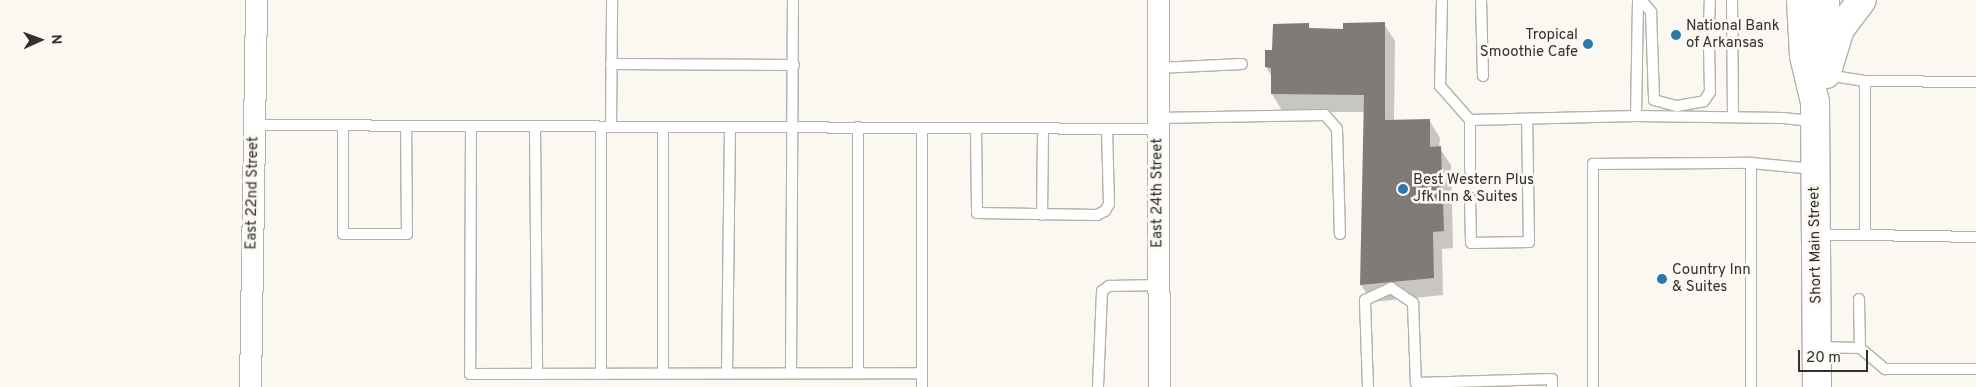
<!DOCTYPE html>
<html>
<head>
<meta charset="utf-8">
<style>
  body { margin:0 }
  #map { position:relative; width:1976px; height:387px; overflow:hidden; background:#fbf8f1; font-family:Overpass,sans-serif }
  div>[style] { position:absolute }
  .shadow>* { inset:0; background:#0003 }
  .building>* { inset:0; background:#807b76 }
  .roads { filter:drop-shadow(1px 0 #b3b1ab) drop-shadow(-1px 0 #b3b1ab) drop-shadow(0 1px #b3b1ab) drop-shadow(0 -1px #b3b1ab) }
  .lane>* { height:10px; margin:-5px; padding:0 5px; transform-origin:5px; border-radius:5px; background:#fff }
  .street>* { height:21px; margin:-10.5px; padding:0 10.5px; transform-origin:10.5px; border-radius:10.5px; background:#fff }
  .secondary>* { height:28px; margin:-14px; padding:0 14px; transform-origin:14px; border-radius:14px; background:#fff }
  .primary>* { height:28px; margin:-14px; padding:0 14px; transform-origin:14px; border-radius:14px; background:#fff }
  .dots>* { width:14px; height:14px; translate:-50% -50%; box-sizing:border-box; border:2px solid #fbf8f1; border-radius:50% }
  span { translate:-50% -50%; white-space:nowrap; text-align:center; line-height:1.15; -webkit-text-stroke:5px #fbf8f1; paint-order:stroke }
  .poi-label { font-size:15px; color:#32312e }
  .left { translate:0 -50%; text-align:left }
  .right { translate:-100% -50%; text-align:right }
  .street-label { font-size:15px; color:#32312e }
  .north { position:absolute; left:15px; top:15px; width:50px; height:50px; -webkit-text-stroke:4px #fbf8f1; paint-order:stroke; rotate:88deg; font-size:14px; font-weight:700; line-height:20px; text-align:center; color:#32312e }
  .north::after { content:''; display:block; margin:auto; width:18px; height:22px; background:#32312e; clip-path:polygon(50% 0,100% 100%,50% 72%,0 100%) }
  .scale { position:absolute; left:1798px; top:350px; width:70px; height:22px; box-sizing:border-box; border:2px solid #32312e; border-top:0; padding-left:6px; font-size:15px; line-height:18px; white-space:nowrap; color:#32312e; -webkit-text-stroke:4px #fbf8f1; paint-order:stroke }
</style>
</head>
<body>
<div id="map">
  <div class="shadow">
    <i style="clip-path:polygon(1384px 24px,1395px 41px,1394px 121px,1429px 120px,1440px 138px,1439px 147px,1451px 165px,1453px 248px,1442px 249px,1443px 295px,1372px 302px,1361px 285px,1365px 112px,1283px 112px,1272px 94px,1273px 78px,1266px 67px,1273px 51px,1308px 25px,1311px 30px,1344px 30px)"></i>
  </div>
  <div class="building">
    <i style="clip-path:polygon(1385px 22px,1385px 120px,1430px 119px,1430px 147px,1441px 146px,1444px 231px,1433px 232px,1434px 278px,1360px 285px,1364px 95px,1271px 94px,1271px 68px,1265px 67px,1265px 50px,1272px 50px,1273px 24px,1309px 23px,1309px 28px,1343px 29px,1343px 23px)"></i>
  </div>
  <div class="roads">
    <div class="lane">
      <i style="left:1442px;top:0;width:86px;rotate:91.3deg"></i>
      <i style="left:1440px;top:86px;width:45px;rotate:48.6deg"></i>
      <i style="left:1470px;top:120px;width:166px;rotate:-1.4deg"></i>
      <i style="left:1636px;top:116px;width:116px;rotate:-89deg"></i>
      <i style="left:1481px;top:0;width:76px;rotate:88.5deg"></i>
      <i style="left:1641px;top:0;width:16px;rotate:50deg"></i>
      <i style="left:1651px;top:12px;width:88px;rotate:88deg"></i>
      <i style="left:1654px;top:100px;width:24px;rotate:15deg"></i>
      <i style="left:1677px;top:106px;width:27px;rotate:-10deg"></i>
      <i style="left:1704px;top:101px;width:11px;rotate:-56deg"></i>
      <i style="left:1710px;top:92px;width:49px;rotate:-91.2deg"></i>
      <i style="left:1732px;top:0;width:117px;rotate:89.5deg"></i>
      <i style="left:1709px;top:25px;width:25px;rotate:-88deg"></i>
      <i style="left:611px;top:64px;width:183px;rotate:0.3deg"></i>
      <i style="left:1158px;top:68px;width:84px;rotate:-2.7deg"></i>
      <i style="left:1827px;top:75px;width:38px;rotate:9deg"></i>
      <i style="left:1636px;top:116px;width:147px;rotate:0.8deg"></i>
      <i style="left:1783px;top:118px;width:31px;rotate:6deg"></i>
      <i style="left:1158px;top:118px;width:167px;rotate:-1deg"></i>
      <i style="left:1325px;top:115px;width:18px;rotate:49deg"></i>
      <i style="left:1337px;top:129px;width:105px;rotate:88.4deg"></i>
      <i style="left:1470px;top:120px;width:50px;rotate:90deg"></i>
      <i style="left:254px;top:125px;width:904px;rotate:0.25deg"></i>
      <i style="left:343px;top:126px;width:108px;rotate:90deg"></i>
      <i style="left:343px;top:234px;width:64px"></i>
      <i style="left:407px;top:234px;width:108px;rotate:-90.5deg"></i>
      <i style="left:471px;top:127px;width:247px;rotate:90.2deg"></i>
      <i style="left:470px;top:374px;width:452px;rotate:-0.1deg"></i>
      <i style="left:535px;top:127px;width:247px;rotate:89.5deg"></i>
      <i style="left:601px;top:127px;width:247px;rotate:90deg"></i>
      <i style="left:611px;top:127px;width:127px;rotate:-89.5deg"></i>
      <i style="left:663px;top:127px;width:246px;rotate:90deg"></i>
      <i style="left:858px;top:127px;width:246px;rotate:90deg"></i>
      <i style="left:922px;top:128px;width:259px;rotate:90deg"></i>
      <i style="left:976px;top:128px;width:85px;rotate:89.3deg"></i>
      <i style="left:977px;top:213px;width:120px;rotate:1deg"></i>
      <i style="left:1097px;top:215px;width:9px;rotate:-27deg"></i>
      <i style="left:1105px;top:211px;width:8px;rotate:-60deg"></i>
      <i style="left:1109px;top:204px;width:75px;rotate:-91.5deg"></i>
      <i style="left:1751px;top:163px;width:63px;rotate:5.4deg"></i>
      <i style="left:1470px;top:198px;width:45px;rotate:88.7deg"></i>
      <i style="left:1471px;top:243px;width:58px;rotate:-1deg"></i>
      <i style="left:1529px;top:242px;width:123px;rotate:-90.9deg"></i>
      <i style="left:1042px;top:215px;width:87px;rotate:-89.3deg"></i>
      <i style="left:1817px;top:235px;width:48px"></i>
      <i style="left:1865px;top:235px;width:154px;rotate:-90deg"></i>
      <i style="left:1865px;top:81px;width:111px;rotate:0.5deg"></i>
      <i style="left:1865px;top:235px;width:111px;rotate:1deg"></i>
      <i style="left:1817px;top:347px;width:43px;rotate:1.3deg"></i>
      <i style="left:1860px;top:348px;width:49px;rotate:-91.2deg"></i>
      <i style="left:1860px;top:348px;width:33px;rotate:40deg"></i>
      <i style="left:1885px;top:369px;width:91px"></i>
      <i style="left:727px;top:373px;width:246px;rotate:-89.3deg"></i>
      <i style="left:791px;top:373px;width:373px;rotate:-89.7deg"></i>
      <i style="left:1098px;top:387px;width:96px;rotate:-87.6deg"></i>
      <i style="left:1102px;top:291px;width:9px;rotate:-36deg"></i>
      <i style="left:1109px;top:286px;width:50px;rotate:-1.1deg"></i>
      <i style="left:1368px;top:387px;width:87px;rotate:-92deg"></i>
      <i style="left:1365px;top:300px;width:29px;rotate:-25deg"></i>
      <i style="left:1391px;top:288px;width:27px;rotate:34deg"></i>
      <i style="left:1413px;top:303px;width:80px;rotate:87.9deg"></i>
      <i style="left:1416px;top:383px;width:136px;rotate:-1.7deg"></i>
      <i style="left:1552px;top:379px;width:8px;rotate:90deg"></i>
      <i style="left:1593px;top:387px;width:223px;rotate:-90deg"></i>
      <i style="left:1593px;top:164px;width:158px;rotate:-0.4deg"></i>
      <i style="left:1751px;top:163px;width:224px;rotate:90deg"></i>
    </div>
    <div class="street">
      <i style="left:1158px;top:0;width:387px;rotate:89.9deg"></i>
      <i style="left:250px;top:387px;width:387px;rotate:-89.1deg"></i>
    </div>
    <div class="secondary">
      <i style="left:1801px;top:0;width:56px;rotate:86.9deg"></i>
      <i style="left:1804px;top:56px;width:47px;rotate:76.6deg"></i>
      <i style="left:1815px;top:102px;width:285px;rotate:89.6deg"></i>
      <i style="left:1825px;top:0;width:68px;rotate:89.2deg"></i>
    </div>
    <div class="primary">
      <i style="left:1826px;top:74px;width:47px;rotate:-72.7deg"></i>
      <i style="left:1840px;top:29px;width:36px;rotate:-53deg"></i>
    </div>
  </div>
  <div class="dots">
    <i style="left:1676px;top:35px;background:#2a79ab"></i>
    <i style="left:1588px;top:44px;background:#2a79ab"></i>
    <i style="left:1403px;top:189px;background:#2a79ab"></i>
    <i style="left:1662px;top:279px;background:#2a79ab"></i>
  </div>
  <div class="poi-label">
    <span class="left" style="left:1686px;top:35px">National Bank<br>of Arkansas</span>
    <span class="right" style="left:1578px;top:44px">Tropical<br>Smoothie Cafe</span>
    <span class="left" style="left:1413px;top:189px">Best Western Plus<br>Jfk Inn &amp; Suites</span>
    <span class="left" style="left:1672px;top:279px">Country Inn<br>&amp; Suites</span>
  </div>
  <div class="street-label">
    <span style="left:253px;top:193px;rotate:-89deg">East 22nd Street</span>
    <span style="left:1158px;top:193px;rotate:-90deg">East 24th Street</span>
    <span style="left:1816px;top:245px;rotate:-91deg">Short Main Street</span>
  </div>
  <div class="north">N</div>
  <div class="scale">20 m</div>
</div>
</body>
</html>
